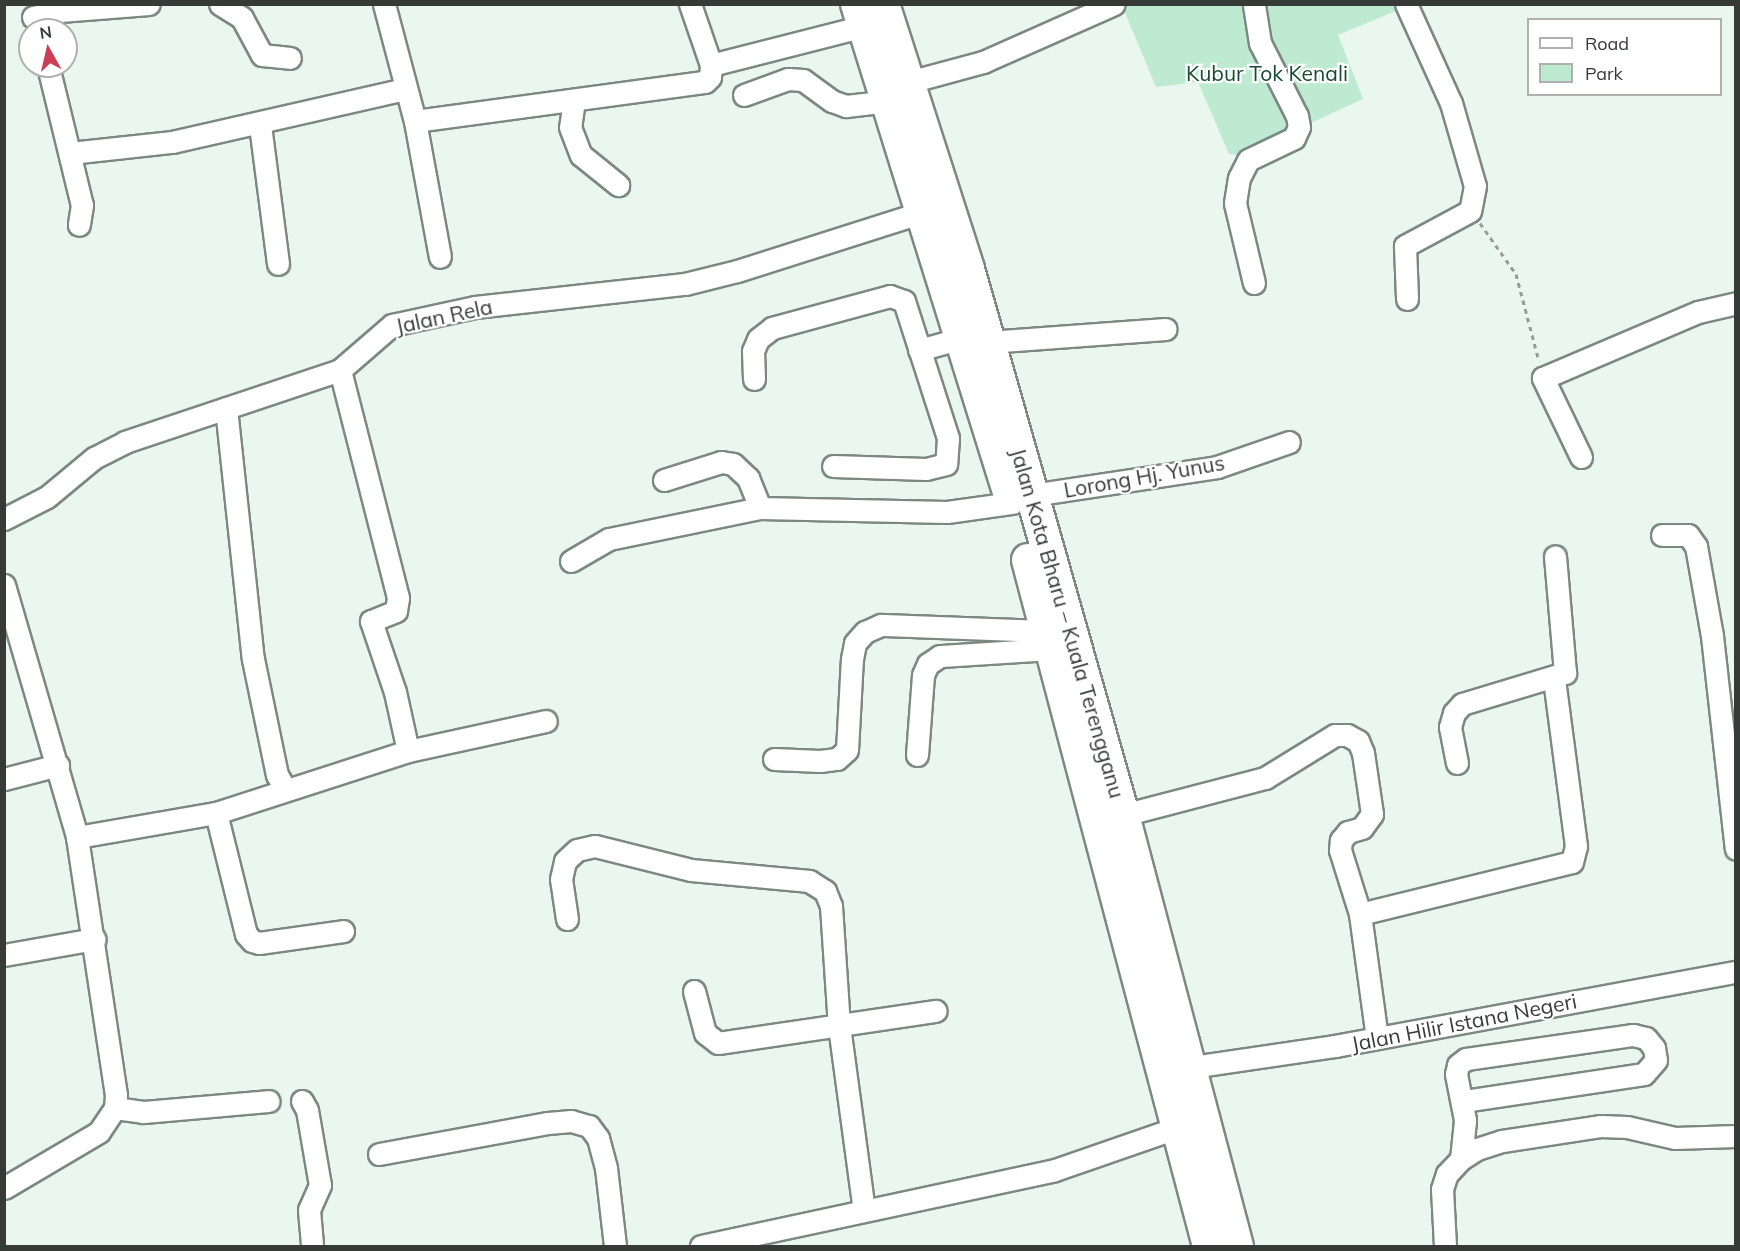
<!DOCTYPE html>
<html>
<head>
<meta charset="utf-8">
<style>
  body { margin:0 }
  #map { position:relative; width:1740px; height:1251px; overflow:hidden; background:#eaf7ef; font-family:Mulish,sans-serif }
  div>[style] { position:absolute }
  .green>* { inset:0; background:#bdead0 }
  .path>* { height:3px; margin-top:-1.5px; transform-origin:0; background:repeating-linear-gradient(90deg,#949d98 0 4.5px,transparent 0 9px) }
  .roads { filter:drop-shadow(2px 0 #7c8881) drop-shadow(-2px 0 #7c8881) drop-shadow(0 2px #7c8881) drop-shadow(0 -2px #7c8881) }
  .minor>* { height:21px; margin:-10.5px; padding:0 10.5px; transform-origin:10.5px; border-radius:10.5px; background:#fff }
  .highway>* { height:32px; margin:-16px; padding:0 16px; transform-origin:16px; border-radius:16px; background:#fff }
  span { translate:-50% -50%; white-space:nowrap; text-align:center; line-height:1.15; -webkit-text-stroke:4.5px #fff; paint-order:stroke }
  .park-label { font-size:21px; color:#174a32 }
  .street-label { font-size:21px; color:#363b38 }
  .frame { position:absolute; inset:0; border:6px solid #363b38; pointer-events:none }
  .legend { position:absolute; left:1527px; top:18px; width:195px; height:78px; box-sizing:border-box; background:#fff; border:2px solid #afb1af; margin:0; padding:8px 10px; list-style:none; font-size:18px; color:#363b38 }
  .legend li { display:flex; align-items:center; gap:12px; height:30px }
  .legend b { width:30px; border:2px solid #afb1af }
  .north { position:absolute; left:18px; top:18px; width:60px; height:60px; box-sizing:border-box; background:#fff; border:2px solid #afb1af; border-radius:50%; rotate:352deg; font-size:16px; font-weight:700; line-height:24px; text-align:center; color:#363b38 }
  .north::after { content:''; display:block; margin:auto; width:21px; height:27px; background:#cd3d55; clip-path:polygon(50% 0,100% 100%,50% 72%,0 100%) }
</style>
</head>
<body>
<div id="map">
  <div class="green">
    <i style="clip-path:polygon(1131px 4px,1257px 4px,1259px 9px,1277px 4px,1393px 4px,1396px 11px,1338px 35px,1363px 99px,1241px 155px,1229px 154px,1198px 82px,1156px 87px,1123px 8px)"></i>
  </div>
  <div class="path">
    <i style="left:1480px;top:223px;width:62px;rotate:54.8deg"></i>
    <i style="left:1516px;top:274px;width:90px;rotate:75.2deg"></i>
  </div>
  <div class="roads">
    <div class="minor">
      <i style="left:220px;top:4px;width:26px;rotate:32deg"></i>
      <i style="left:242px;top:18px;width:42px;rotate:61.6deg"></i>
      <i style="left:262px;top:55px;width:28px;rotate:6deg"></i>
      <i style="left:384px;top:4px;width:121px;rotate:75.2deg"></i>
      <i style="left:415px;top:121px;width:138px;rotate:79.6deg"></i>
      <i style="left:1406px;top:4px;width:109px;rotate:65.6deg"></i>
      <i style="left:1451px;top:103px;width:86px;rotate:73.9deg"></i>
      <i style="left:1475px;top:186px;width:25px;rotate:101deg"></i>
      <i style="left:1470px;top:211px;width:74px;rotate:151.7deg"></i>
      <i style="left:1405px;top:246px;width:53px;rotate:87.8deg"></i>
      <i style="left:33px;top:17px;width:28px;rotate:-13deg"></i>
      <i style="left:60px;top:11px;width:89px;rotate:-4.5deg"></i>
      <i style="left:711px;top:65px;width:158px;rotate:-14.3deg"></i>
      <i style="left:48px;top:66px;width:143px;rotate:76.3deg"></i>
      <i style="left:82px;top:205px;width:20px;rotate:99deg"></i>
      <i style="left:909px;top:82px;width:77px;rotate:-15.1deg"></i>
      <i style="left:983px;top:62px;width:143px;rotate:-23.9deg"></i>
      <i style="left:744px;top:95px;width:47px;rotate:-20deg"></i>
      <i style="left:788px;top:79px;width:15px;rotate:4deg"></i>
      <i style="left:803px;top:80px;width:36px;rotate:36deg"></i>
      <i style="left:832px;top:101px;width:15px;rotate:20deg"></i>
      <i style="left:846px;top:106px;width:43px;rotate:-6.6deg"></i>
      <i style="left:574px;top:100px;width:27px;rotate:98deg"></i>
      <i style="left:570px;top:127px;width:30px;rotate:69deg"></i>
      <i style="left:581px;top:155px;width:48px;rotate:39deg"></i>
      <i style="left:415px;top:121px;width:293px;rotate:-7.7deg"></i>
      <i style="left:705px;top:82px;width:7px;rotate:-45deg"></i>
      <i style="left:710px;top:77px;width:12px;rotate:-85deg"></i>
      <i style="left:711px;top:65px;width:65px;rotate:-109deg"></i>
      <i style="left:260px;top:125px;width:140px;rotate:82.6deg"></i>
      <i style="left:70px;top:153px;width:103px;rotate:-6.2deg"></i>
      <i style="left:172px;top:142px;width:240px;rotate:-12.8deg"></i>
      <i style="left:1254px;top:283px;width:82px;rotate:-103.4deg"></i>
      <i style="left:1235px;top:203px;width:25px;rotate:-81deg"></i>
      <i style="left:1239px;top:178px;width:20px;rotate:-63deg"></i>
      <i style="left:1248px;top:160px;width:51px;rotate:-25.6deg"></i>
      <i style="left:1294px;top:138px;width:12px;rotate:-66deg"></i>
      <i style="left:1299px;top:127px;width:11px;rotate:-100deg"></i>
      <i style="left:1297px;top:116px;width:82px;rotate:-116.9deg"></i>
      <i style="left:1260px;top:43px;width:39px;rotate:-99deg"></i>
      <i style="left:988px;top:342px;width:178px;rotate:-4.2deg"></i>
      <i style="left:919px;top:350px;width:45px;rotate:-15.6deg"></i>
      <i style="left:340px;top:370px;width:235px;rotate:75.7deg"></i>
      <i style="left:398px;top:598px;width:13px;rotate:99deg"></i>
      <i style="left:396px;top:611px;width:27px;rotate:158deg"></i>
      <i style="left:371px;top:621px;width:75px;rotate:71.3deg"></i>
      <i style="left:395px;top:692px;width:60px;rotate:77.6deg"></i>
      <i style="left:754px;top:379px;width:28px;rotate:-92deg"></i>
      <i style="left:753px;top:351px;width:13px;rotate:-67deg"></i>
      <i style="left:758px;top:339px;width:18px;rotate:-38deg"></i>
      <i style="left:772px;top:328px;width:122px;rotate:-15.2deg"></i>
      <i style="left:890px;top:296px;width:15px;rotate:20deg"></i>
      <i style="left:904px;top:301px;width:144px;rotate:72.2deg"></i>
      <i style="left:948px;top:438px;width:26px;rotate:94deg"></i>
      <i style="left:946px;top:464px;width:21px;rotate:166deg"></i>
      <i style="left:926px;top:469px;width:93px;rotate:-178.2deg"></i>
      <i style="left:226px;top:408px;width:252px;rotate:83.9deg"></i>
      <i style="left:253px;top:659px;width:118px;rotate:78.3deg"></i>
      <i style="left:277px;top:775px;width:17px;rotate:59deg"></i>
      <i style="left:1581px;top:457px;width:88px;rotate:-115.7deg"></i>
      <i style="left:1543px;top:378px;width:168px;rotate:-23.1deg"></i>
      <i style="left:1698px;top:312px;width:39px;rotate:-13deg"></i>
      <i style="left:664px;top:480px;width:60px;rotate:-17.5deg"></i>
      <i style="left:721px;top:462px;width:12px;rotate:9deg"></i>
      <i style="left:733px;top:464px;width:21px;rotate:43deg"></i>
      <i style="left:748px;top:478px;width:32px;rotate:68deg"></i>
      <i style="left:1032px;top:495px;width:187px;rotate:-8.6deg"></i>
      <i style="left:1217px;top:467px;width:76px;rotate:-19.1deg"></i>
      <i style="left:4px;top:519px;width:48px;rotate:-27.1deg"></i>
      <i style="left:47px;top:497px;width:61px;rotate:-39.7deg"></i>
      <i style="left:94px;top:458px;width:35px;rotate:-27deg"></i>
      <i style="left:125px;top:442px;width:227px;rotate:-18.5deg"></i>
      <i style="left:340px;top:370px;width:69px;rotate:-40.9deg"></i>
      <i style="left:392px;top:325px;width:85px;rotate:-12.2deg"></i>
      <i style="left:475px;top:307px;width:211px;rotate:-6.3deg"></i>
      <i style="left:685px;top:284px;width:54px;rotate:-14deg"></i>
      <i style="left:737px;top:271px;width:195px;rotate:-17.6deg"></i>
      <i style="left:1662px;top:535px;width:26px"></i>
      <i style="left:1688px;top:535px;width:14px;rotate:54deg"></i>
      <i style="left:1696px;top:546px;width:91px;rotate:79.9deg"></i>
      <i style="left:1712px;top:636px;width:214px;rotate:83.6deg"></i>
      <i style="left:571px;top:561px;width:44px;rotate:-30.1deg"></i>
      <i style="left:609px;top:539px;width:154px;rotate:-11.6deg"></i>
      <i style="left:760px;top:508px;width:187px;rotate:1.2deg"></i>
      <i style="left:947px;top:512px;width:66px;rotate:-7.9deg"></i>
      <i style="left:4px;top:585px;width:262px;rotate:73.8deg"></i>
      <i style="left:77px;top:837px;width:261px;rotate:81.4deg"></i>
      <i style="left:116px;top:1095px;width:13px;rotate:94deg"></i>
      <i style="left:115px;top:1108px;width:29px;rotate:124deg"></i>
      <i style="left:99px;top:1132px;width:110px;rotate:149.5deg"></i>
      <i style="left:917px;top:755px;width:80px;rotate:-85.7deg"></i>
      <i style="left:923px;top:675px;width:12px;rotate:-66deg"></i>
      <i style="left:928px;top:664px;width:14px;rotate:-34deg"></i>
      <i style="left:940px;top:656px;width:112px;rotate:-3.6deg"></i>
      <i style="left:774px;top:759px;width:46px;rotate:2.5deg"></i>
      <i style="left:820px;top:761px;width:17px;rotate:-7deg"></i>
      <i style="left:837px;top:759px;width:13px;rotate:-42deg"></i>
      <i style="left:847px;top:750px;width:91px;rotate:-86.9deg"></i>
      <i style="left:852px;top:659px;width:16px;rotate:-79deg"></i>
      <i style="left:855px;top:643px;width:15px;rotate:-48deg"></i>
      <i style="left:865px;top:632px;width:17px;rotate:-24deg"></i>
      <i style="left:881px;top:625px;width:166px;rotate:2.1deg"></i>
      <i style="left:1457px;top:763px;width:37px;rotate:-101deg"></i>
      <i style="left:1450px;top:727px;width:15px;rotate:-74deg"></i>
      <i style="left:1454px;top:713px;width:12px;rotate:-48deg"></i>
      <i style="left:1462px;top:704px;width:108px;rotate:-16.8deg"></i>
      <i style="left:1565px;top:673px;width:117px;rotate:-94.9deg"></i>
      <i style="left:4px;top:779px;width:56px;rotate:-14.5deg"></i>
      <i style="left:216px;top:813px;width:125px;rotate:76.1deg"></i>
      <i style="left:246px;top:934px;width:9px;rotate:49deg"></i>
      <i style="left:252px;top:941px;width:7px;rotate:16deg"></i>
      <i style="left:259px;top:943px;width:85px;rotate:-8.1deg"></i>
      <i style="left:1123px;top:815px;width:147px;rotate:-14.6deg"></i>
      <i style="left:1265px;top:778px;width:82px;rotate:-31.6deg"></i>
      <i style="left:1335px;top:735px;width:12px"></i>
      <i style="left:1347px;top:735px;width:13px;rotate:29deg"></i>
      <i style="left:1358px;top:741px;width:13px;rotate:67deg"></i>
      <i style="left:1363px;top:753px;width:62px;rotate:81.6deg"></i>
      <i style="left:1372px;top:814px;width:17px;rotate:126deg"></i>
      <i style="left:1362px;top:828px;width:15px;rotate:164deg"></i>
      <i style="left:1348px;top:832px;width:11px;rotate:131deg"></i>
      <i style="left:1341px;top:840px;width:10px;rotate:96deg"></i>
      <i style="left:1340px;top:850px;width:67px;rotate:72.6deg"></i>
      <i style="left:1360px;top:914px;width:125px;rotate:82.2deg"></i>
      <i style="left:77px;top:837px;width:141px;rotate:-9.8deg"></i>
      <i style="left:216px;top:813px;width:202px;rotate:-17.9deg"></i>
      <i style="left:408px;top:751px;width:141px;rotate:-12.3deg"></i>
      <i style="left:1360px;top:914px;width:218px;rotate:-13.8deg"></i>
      <i style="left:1572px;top:862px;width:16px;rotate:-76deg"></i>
      <i style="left:1576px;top:846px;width:167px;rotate:-97.5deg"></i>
      <i style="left:567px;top:919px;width:40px;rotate:-98.5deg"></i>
      <i style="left:561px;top:879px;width:18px;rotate:-77deg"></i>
      <i style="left:565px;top:861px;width:16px;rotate:-43deg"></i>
      <i style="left:577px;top:850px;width:18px;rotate:-13deg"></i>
      <i style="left:595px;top:846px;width:99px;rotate:14deg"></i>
      <i style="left:691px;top:870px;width:119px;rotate:5.3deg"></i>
      <i style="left:809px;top:881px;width:19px;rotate:32deg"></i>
      <i style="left:825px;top:891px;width:16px;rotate:68deg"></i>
      <i style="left:831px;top:906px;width:120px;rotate:86.2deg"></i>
      <i style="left:839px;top:1026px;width:186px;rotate:82.3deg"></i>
      <i style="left:4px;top:955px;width:92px;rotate:-10deg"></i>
      <i style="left:694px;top:991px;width:43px;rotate:75.3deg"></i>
      <i style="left:705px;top:1033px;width:16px;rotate:38deg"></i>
      <i style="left:718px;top:1043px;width:220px;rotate:-8.4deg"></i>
      <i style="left:1191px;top:1067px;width:146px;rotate:-8.3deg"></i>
      <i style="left:1335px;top:1046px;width:408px;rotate:-10.5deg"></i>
      <i style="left:302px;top:1101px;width:10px;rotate:61deg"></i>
      <i style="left:307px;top:1110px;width:76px;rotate:80.2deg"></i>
      <i style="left:320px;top:1185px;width:27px;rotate:114deg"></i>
      <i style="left:309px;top:1210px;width:36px;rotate:85deg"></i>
      <i style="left:115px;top:1108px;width:28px;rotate:8deg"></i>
      <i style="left:143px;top:1112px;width:126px;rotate:-5deg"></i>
      <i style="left:379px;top:1154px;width:172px;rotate:-10.4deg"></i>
      <i style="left:548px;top:1123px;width:23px;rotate:-5deg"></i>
      <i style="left:571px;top:1121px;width:19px;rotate:16deg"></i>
      <i style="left:589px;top:1126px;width:15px;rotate:53deg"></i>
      <i style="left:598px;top:1138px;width:31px;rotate:75deg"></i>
      <i style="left:606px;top:1168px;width:79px;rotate:83.4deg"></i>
      <i style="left:1461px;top:1159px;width:39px;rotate:-84deg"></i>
      <i style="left:1465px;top:1120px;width:47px;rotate:-101.1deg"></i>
      <i style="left:1456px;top:1074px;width:9px;rotate:-77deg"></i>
      <i style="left:1458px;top:1065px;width:10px;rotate:-37deg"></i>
      <i style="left:1466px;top:1059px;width:169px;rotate:-8.2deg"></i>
      <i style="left:1633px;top:1035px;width:13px;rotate:13deg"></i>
      <i style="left:1646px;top:1038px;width:13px;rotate:51deg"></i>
      <i style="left:1654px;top:1048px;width:12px;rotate:81deg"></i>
      <i style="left:1656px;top:1060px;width:18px;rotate:131deg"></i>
      <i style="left:1644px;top:1074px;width:183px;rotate:171.5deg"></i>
      <i style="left:701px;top:1246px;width:362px;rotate:-12.1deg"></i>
      <i style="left:1055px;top:1170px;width:131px;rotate:-19.1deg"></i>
      <i style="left:1445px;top:1246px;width:57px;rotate:-93deg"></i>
      <i style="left:1442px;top:1189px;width:16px;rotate:-72deg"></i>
      <i style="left:1447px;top:1174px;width:21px;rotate:-47deg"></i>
      <i style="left:1461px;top:1159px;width:19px;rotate:-32deg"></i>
      <i style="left:1477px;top:1149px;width:26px;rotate:-18deg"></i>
      <i style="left:1502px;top:1141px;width:99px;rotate:-8.7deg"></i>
      <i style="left:1600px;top:1126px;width:27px;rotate:2deg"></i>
      <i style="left:1627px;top:1127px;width:49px;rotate:12.9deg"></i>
      <i style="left:1675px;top:1138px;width:61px;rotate:-1.9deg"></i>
    </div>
    <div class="highway">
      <i style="left:857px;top:4px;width:511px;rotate:72.7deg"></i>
      <i style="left:883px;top:4px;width:278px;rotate:72.2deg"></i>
      <i style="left:968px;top:269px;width:568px;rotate:74.15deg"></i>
      <i style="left:1123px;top:815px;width:446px;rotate:75.2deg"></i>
      <i style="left:1028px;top:560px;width:709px;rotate:75.22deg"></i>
    </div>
  </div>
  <div class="park-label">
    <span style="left:1267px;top:73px">Kubur Tok Kenali</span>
  </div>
  <div class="street-label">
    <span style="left:444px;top:316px;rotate:-12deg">Jalan Rela</span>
    <span style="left:1144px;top:476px;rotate:-10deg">Lorong Hj. Yunus</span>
    <span style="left:1068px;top:623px;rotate:74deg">Jalan Kota Bharu – Kuala Terengganu</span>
    <span style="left:1464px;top:1022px;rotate:-11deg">Jalan Hilir Istana Negeri</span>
  </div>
  <div class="frame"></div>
  <ul class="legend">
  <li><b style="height:8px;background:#fff"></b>Road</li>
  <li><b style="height:16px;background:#bdead0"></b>Park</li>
  </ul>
  <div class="north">N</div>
</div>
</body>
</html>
